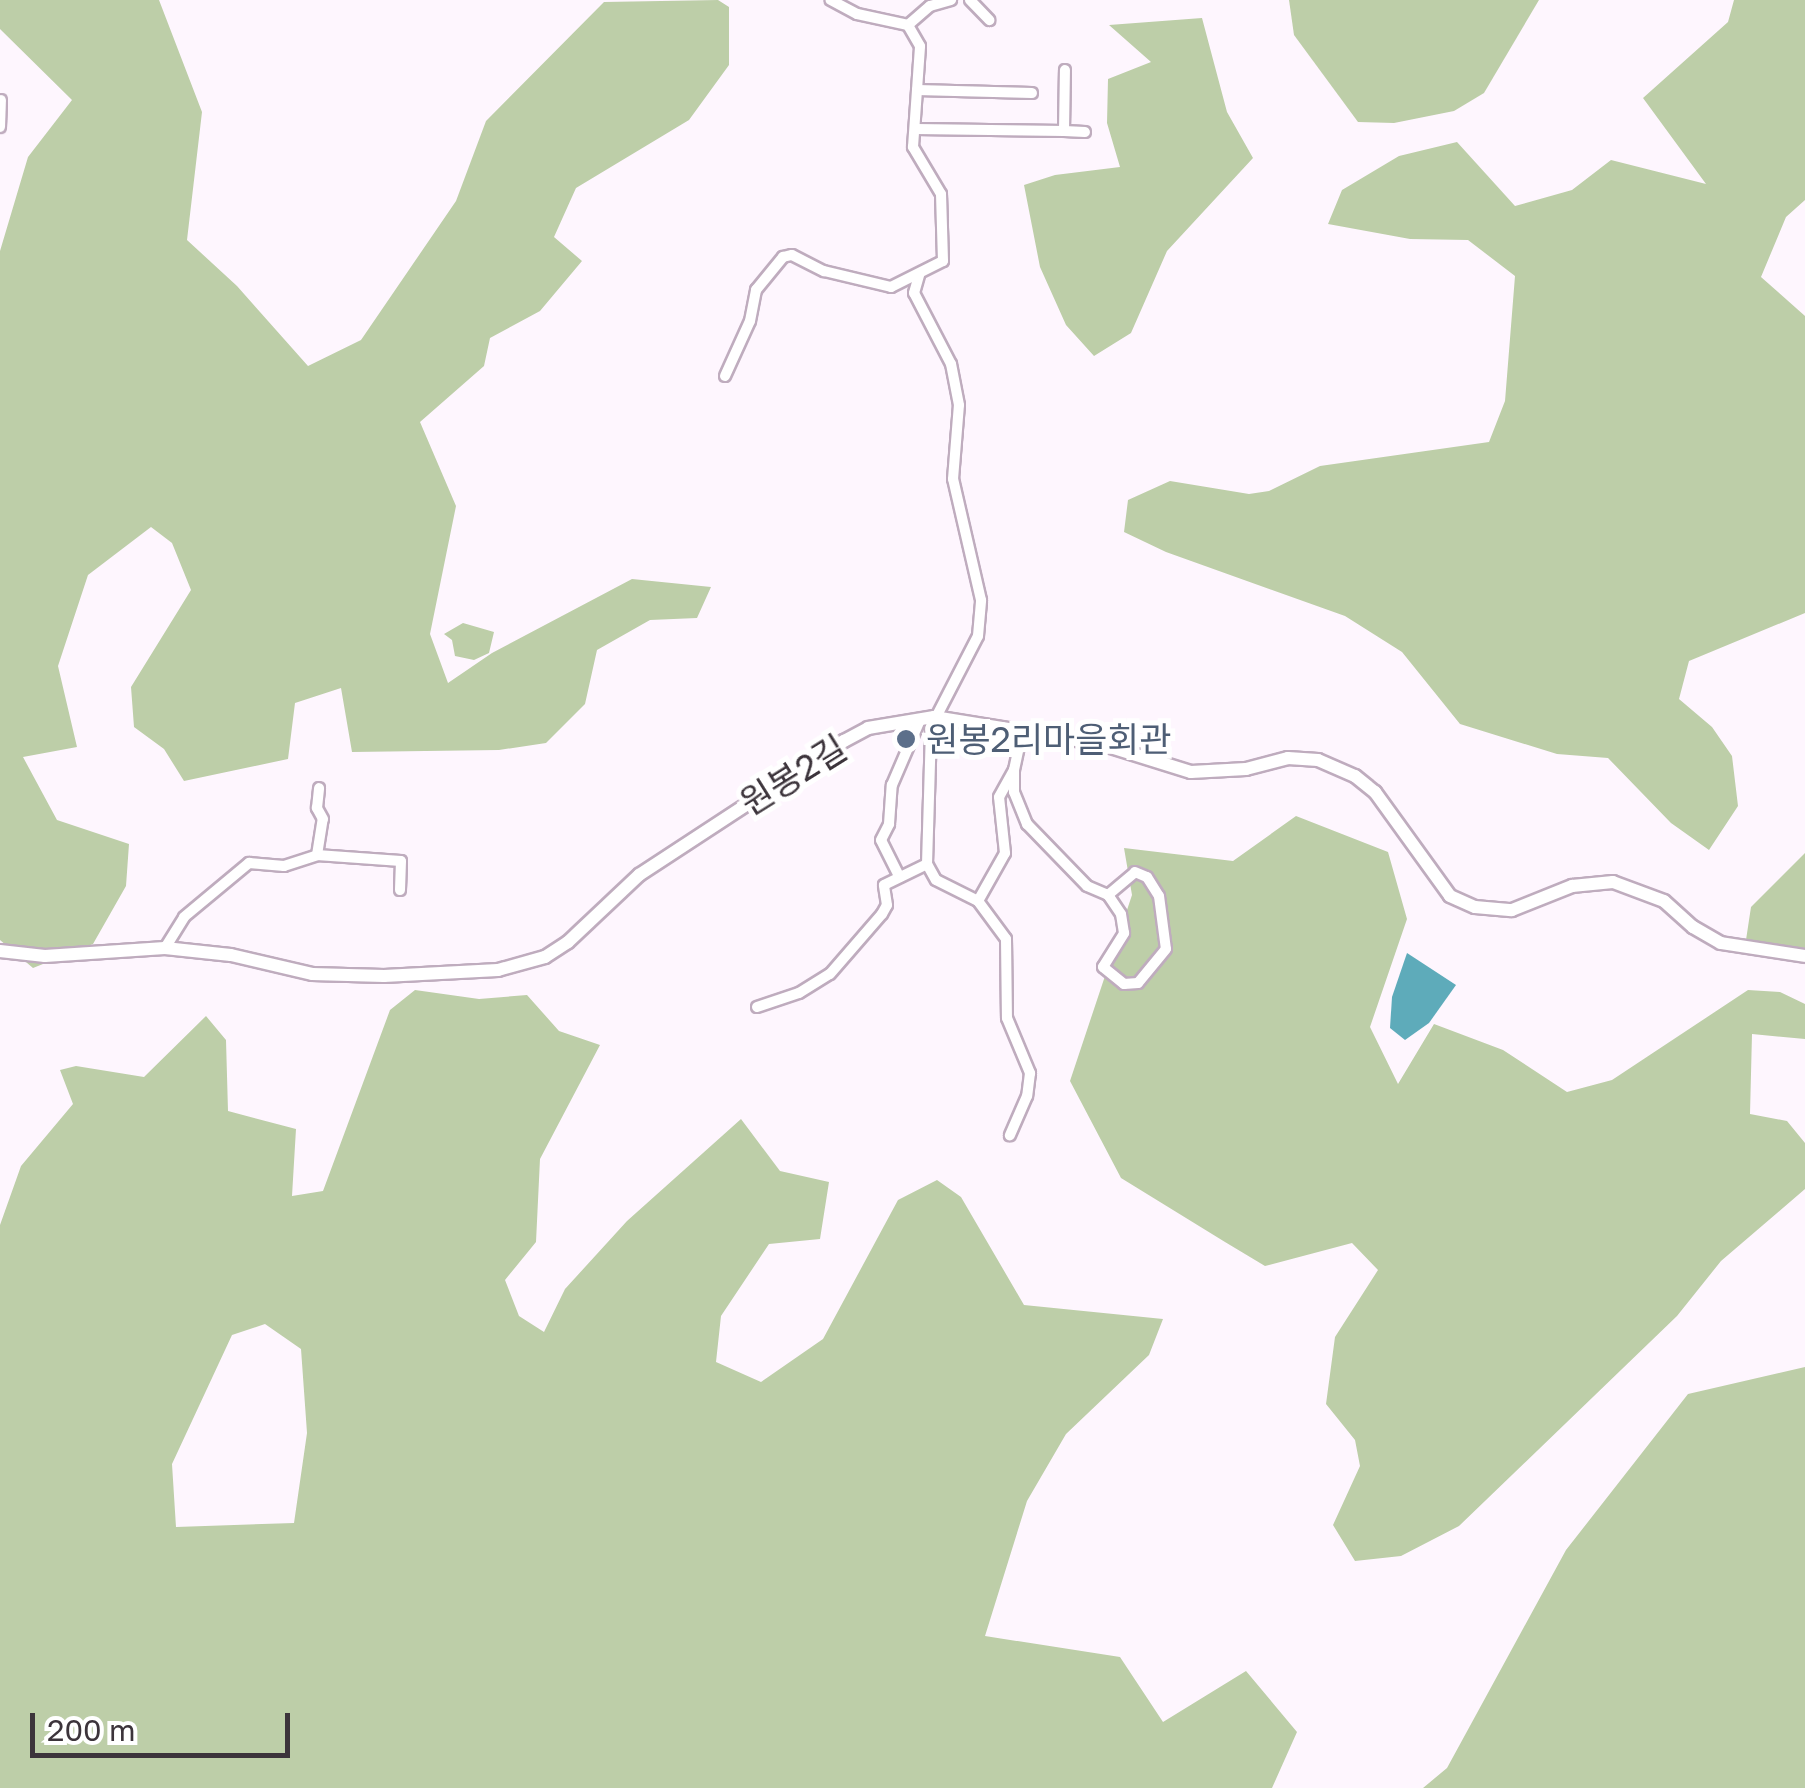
<!DOCTYPE html>
<html>
<head>
<meta charset="utf-8">
<style>
  body { margin:0 }
  #map { position:relative; width:1805px; height:1788px; overflow:hidden; background:#fef6fe; font-family:"Golos Text","Noto Sans KR",sans-serif }
  div>[style] { position:absolute }
  .green>* { inset:0; background:#bdcea8 }
  .water>* { inset:0; background:#5eabba }
  .roads { filter:drop-shadow(2px 0 #bfacbe) drop-shadow(-2px 0 #bfacbe) drop-shadow(0 2px #bfacbe) drop-shadow(0 -2px #bfacbe) }
  .minor>* { height:10px; margin:-5px; padding:0 5px; transform-origin:5px; border-radius:5px; background:#fff }
  .major>* { height:12px; margin:-6px; padding:0 6px; transform-origin:6px; border-radius:6px; background:#fff }
  .dots>* { width:28px; height:28px; translate:-50% -50%; box-sizing:border-box; border:5px solid #fff; border-radius:50% }
  span { translate:-50% -50%; white-space:nowrap; text-align:center; line-height:1.15; -webkit-text-stroke:10px #fff; paint-order:stroke }
  .service-label { font-size:35px; color:#4e5e75 }
  .left { translate:0 -50%; text-align:left }
  .street-label { font-size:35px; color:#3c343b }
  .scale { position:absolute; left:30px; top:1713px; width:260px; height:45px; box-sizing:border-box; border:5px solid #3c343b; border-top:0; padding-left:12px; font-size:30px; line-height:35px; white-space:nowrap; color:#3c343b; -webkit-text-stroke:8px #fff; paint-order:stroke }
</style>
</head>
<body>
<div id="map">
  <div class="green">
    <i style="clip-path:polygon(0 0,159px 0,202px 112px,187px 240px,237px 286px,308px 366px,361px 340px,456px 201px,486px 121px,604px 2px,718px 0,729px 7px,729px 65px,689px 120px,576px 188px,554px 237px,582px 261px,540px 311px,490px 338px,484px 366px,420px 422px,456px 506px,430px 634px,448px 683px,492px 653px,632px 579px,711px 587px,697px 618px,650px 620px,597px 650px,585px 704px,546px 743px,499px 750px,352px 752px,341px 688px,295px 703px,288px 759px,184px 781px,164px 749px,134px 727px,131px 687px,191px 590px,172px 543px,151px 527px,88px 575px,58px 666px,77px 747px,23px 757px,57px 820px,129px 844px,126px 886px,93px 944px,33px 968px,0 940px,0 251px,28px 157px,72px 100px,0 29px)"></i>
    <i style="clip-path:polygon(1289px 0,1539px 0,1484px 93px,1454px 111px,1394px 123px,1358px 122px,1294px 35px)"></i>
    <i style="clip-path:polygon(1734px 0,1805px 0,1805px 200px,1786px 217px,1761px 277px,1805px 316px,1805px 613px,1689px 661px,1679px 699px,1712px 727px,1732px 756px,1738px 806px,1709px 850px,1671px 823px,1608px 758px,1557px 754px,1460px 724px,1402px 652px,1345px 616px,1166px 552px,1124px 532px,1128px 500px,1170px 481px,1249px 494px,1269px 491px,1320px 466px,1489px 442px,1505px 401px,1515px 276px,1468px 240px,1410px 239px,1328px 224px,1342px 190px,1399px 156px,1457px 142px,1515px 206px,1572px 190px,1611px 160px,1706px 184px,1643px 98px,1728px 22px)"></i>
    <i style="clip-path:polygon(1202px 18px,1227px 112px,1253px 158px,1167px 251px,1131px 333px,1094px 356px,1066px 325px,1040px 267px,1024px 185px,1055px 175px,1120px 167px,1107px 123px,1108px 79px,1151px 62px,1109px 25px)"></i>
    <i style="clip-path:polygon(463px 623px,494px 632px,489px 653px,474px 660px,455px 656px,452px 640px,444px 634px)"></i>
    <i style="clip-path:polygon(1296px 816px,1388px 852px,1407px 919px,1370px 1027px,1398px 1084px,1434px 1024px,1503px 1050px,1567px 1092px,1612px 1080px,1748px 990px,1780px 992px,1805px 1004px,1805px 1039px,1752px 1034px,1750px 1114px,1787px 1121px,1805px 1143px,1805px 1189px,1721px 1261px,1677px 1316px,1459px 1526px,1401px 1556px,1355px 1561px,1333px 1525px,1360px 1466px,1355px 1440px,1326px 1404px,1335px 1337px,1378px 1270px,1352px 1243px,1265px 1266px,1225px 1242px,1121px 1178px,1070px 1081px,1132px 895px,1124px 848px,1233px 861px)"></i>
    <i style="clip-path:polygon(1805px 853px,1805px 948px,1746px 940px,1751px 907px)"></i>
    <i style="clip-path:polygon(evenodd,415px 990px,479px 999px,527px 995px,559px 1031px,600px 1045px,540px 1159px,536px 1242px,505px 1280px,519px 1316px,544px 1332px,565px 1289px,627px 1221px,741px 1119px,780px 1171px,829px 1182px,820px 1239px,769px 1244px,721px 1316px,716px 1362px,761px 1382px,823px 1339px,898px 1200px,937px 1180px,961px 1197px,1024px 1305px,1163px 1319px,1149px 1355px,1066px 1434px,1027px 1501px,985px 1636px,1120px 1657px,1163px 1722px,1246px 1671px,1297px 1732px,1272px 1788px,0 1788px,0 1225px,21px 1166px,73px 1104px,60px 1070px,76px 1066px,144px 1077px,206px 1016px,226px 1040px,228px 1111px,296px 1129px,292px 1196px,323px 1191px,390px 1010px,415px 990px,265px 1324px,301px 1349px,307px 1433px,294px 1523px,176px 1527px,172px 1464px,232px 1335px,265px 1324px)"></i>
    <i style="clip-path:polygon(1805px 1367px,1805px 1788px,1423px 1788px,1447px 1768px,1566px 1550px,1688px 1394px)"></i>
  </div>
  <div class="water">
    <i style="clip-path:polygon(1407px 953px,1456px 985px,1429px 1023px,1405px 1040px,1390px 1028px,1392px 997px)"></i>
  </div>
  <div class="roads">
    <div class="minor">
      <i style="left:970px;top:0;width:28px;rotate:46deg"></i>
      <i style="left:908px;top:25px;width:29px;rotate:-41deg"></i>
      <i style="left:930px;top:6px;width:22px;rotate:-16deg"></i>
      <i style="left:917px;top:90px;width:115px;rotate:1.5deg"></i>
      <i style="left:0;top:127px;width:27px;rotate:-88deg"></i>
      <i style="left:916px;top:129px;width:148px;rotate:0.8deg"></i>
      <i style="left:1064px;top:131px;width:61px;rotate:-89.1deg"></i>
      <i style="left:1064px;top:131px;width:21px;rotate:3deg"></i>
      <i style="left:725px;top:376px;width:60px;rotate:-65.6deg"></i>
      <i style="left:750px;top:321px;width:32px;rotate:-79deg"></i>
      <i style="left:756px;top:290px;width:43px;rotate:-50.7deg"></i>
      <i style="left:783px;top:257px;width:9px;rotate:-13deg"></i>
      <i style="left:792px;top:255px;width:36px;rotate:27deg"></i>
      <i style="left:824px;top:271px;width:69px;rotate:13.4deg"></i>
      <i style="left:891px;top:287px;width:58px;rotate:-26.6deg"></i>
      <i style="left:943px;top:261px;width:67px;rotate:-91.7deg"></i>
      <i style="left:941px;top:194px;width:55px;rotate:-120.8deg"></i>
      <i style="left:913px;top:147px;width:101px;rotate:-86deg"></i>
      <i style="left:920px;top:46px;width:24px;rotate:-120deg"></i>
      <i style="left:908px;top:25px;width:52px;rotate:-167.8deg"></i>
      <i style="left:857px;top:14px;width:30px;rotate:-152deg"></i>
      <i style="left:1014px;top:770px;width:22px;rotate:90deg"></i>
      <i style="left:1014px;top:792px;width:35px;rotate:68deg"></i>
      <i style="left:1027px;top:824px;width:86px;rotate:45.9deg"></i>
      <i style="left:1087px;top:886px;width:23px;rotate:23deg"></i>
      <i style="left:1108px;top:895px;width:35px;rotate:-40deg"></i>
      <i style="left:1135px;top:872px;width:13px;rotate:23deg"></i>
      <i style="left:1147px;top:877px;width:22px;rotate:58deg"></i>
      <i style="left:1159px;top:896px;width:53px;rotate:82.5deg"></i>
      <i style="left:1166px;top:949px;width:44px;rotate:129.5deg"></i>
      <i style="left:1138px;top:983px;width:14px;rotate:176deg"></i>
      <i style="left:1124px;top:984px;width:27px;rotate:-141deg"></i>
      <i style="left:1103px;top:967px;width:40px;rotate:-58deg"></i>
      <i style="left:1124px;top:933px;width:19px;rotate:-99deg"></i>
      <i style="left:1121px;top:914px;width:23px;rotate:-124deg"></i>
      <i style="left:317px;top:855px;width:36px;rotate:-81deg"></i>
      <i style="left:323px;top:819px;width:13px;rotate:-119deg"></i>
      <i style="left:317px;top:808px;width:20px;rotate:-84deg"></i>
      <i style="left:927px;top:864px;width:18px;rotate:61deg"></i>
      <i style="left:936px;top:880px;width:47px;rotate:26.6deg"></i>
      <i style="left:978px;top:901px;width:47px;rotate:53.6deg"></i>
      <i style="left:1006px;top:939px;width:79px;rotate:89.3deg"></i>
      <i style="left:1007px;top:1018px;width:60px;rotate:67.3deg"></i>
      <i style="left:1030px;top:1073px;width:23px;rotate:97deg"></i>
      <i style="left:1027px;top:1096px;width:43px;rotate:113.6deg"></i>
      <i style="left:899px;top:876px;width:40px;rotate:-116.6deg"></i>
      <i style="left:881px;top:840px;width:18px;rotate:-63deg"></i>
      <i style="left:889px;top:824px;width:39px;rotate:-86deg"></i>
      <i style="left:892px;top:785px;width:71px;rotate:-66.7deg"></i>
      <i style="left:978px;top:901px;width:55px;rotate:-60.6deg"></i>
      <i style="left:1005px;top:853px;width:56px;rotate:-96.1deg"></i>
      <i style="left:999px;top:797px;width:31px;rotate:-61deg"></i>
      <i style="left:1014px;top:770px;width:39px;rotate:-78deg"></i>
      <i style="left:165px;top:948px;width:36px;rotate:-58deg"></i>
      <i style="left:184px;top:917px;width:85px;rotate:-39.7deg"></i>
      <i style="left:249px;top:863px;width:35px;rotate:5deg"></i>
      <i style="left:284px;top:866px;width:35px;rotate:-18deg"></i>
      <i style="left:317px;top:855px;width:84px;rotate:4.1deg"></i>
      <i style="left:401px;top:861px;width:29px;rotate:92deg"></i>
      <i style="left:757px;top:1007px;width:44px;rotate:-18.4deg"></i>
      <i style="left:799px;top:993px;width:36px;rotate:-32deg"></i>
      <i style="left:830px;top:974px;width:79px;rotate:-49.1deg"></i>
      <i style="left:882px;top:914px;width:10px;rotate:-61deg"></i>
      <i style="left:887px;top:905px;width:20px;rotate:-99deg"></i>
      <i style="left:884px;top:885px;width:48px;rotate:-26deg"></i>
      <i style="left:927px;top:864px;width:137px;rotate:-88.3deg"></i>
      <i style="left:931px;top:727px;width:102px;rotate:-62.7deg"></i>
      <i style="left:978px;top:636px;width:36px;rotate:-85deg"></i>
      <i style="left:981px;top:600px;width:124px;rotate:-103deg"></i>
      <i style="left:953px;top:479px;width:74px;rotate:-85.4deg"></i>
      <i style="left:959px;top:405px;width:42px;rotate:-101deg"></i>
      <i style="left:951px;top:364px;width:80px;rotate:-117.5deg"></i>
      <i style="left:914px;top:293px;width:19px;rotate:-74deg"></i>
    </div>
    <div class="major">
      <i style="left:0;top:951px;width:45px;rotate:6.3deg"></i>
      <i style="left:45px;top:956px;width:120px;rotate:-3.8deg"></i>
      <i style="left:165px;top:948px;width:66px;rotate:6.1deg"></i>
      <i style="left:231px;top:955px;width:83px;rotate:13.2deg"></i>
      <i style="left:312px;top:974px;width:72px;rotate:1.6deg"></i>
      <i style="left:384px;top:976px;width:114px;rotate:-3deg"></i>
      <i style="left:498px;top:970px;width:49px;rotate:-15.5deg"></i>
      <i style="left:545px;top:957px;width:27px;rotate:-33deg"></i>
      <i style="left:568px;top:942px;width:98px;rotate:-43.3deg"></i>
      <i style="left:639px;top:875px;width:245px;rotate:-33.2deg"></i>
      <i style="left:844px;top:741px;width:27px;rotate:-28deg"></i>
      <i style="left:868px;top:728px;width:67px;rotate:-9.5deg"></i>
      <i style="left:934px;top:717px;width:169px;rotate:9.2deg"></i>
      <i style="left:1101px;top:744px;width:94px;rotate:17.3deg"></i>
      <i style="left:1191px;top:772px;width:55px;rotate:-3.1deg"></i>
      <i style="left:1246px;top:769px;width:43px;rotate:-14.7deg"></i>
      <i style="left:1288px;top:758px;width:30px;rotate:4deg"></i>
      <i style="left:1318px;top:760px;width:40px;rotate:23.4deg"></i>
      <i style="left:1355px;top:776px;width:26px;rotate:39deg"></i>
      <i style="left:1375px;top:792px;width:128px;rotate:54.2deg"></i>
      <i style="left:1450px;top:896px;width:27px;rotate:24deg"></i>
      <i style="left:1475px;top:907px;width:37px;rotate:5deg"></i>
      <i style="left:1512px;top:910px;width:65px;rotate:-21.8deg"></i>
      <i style="left:1572px;top:886px;width:41px;rotate:-5.6deg"></i>
      <i style="left:1613px;top:882px;width:54px;rotate:20.4deg"></i>
      <i style="left:1664px;top:901px;width:39px;rotate:42deg"></i>
      <i style="left:1693px;top:927px;width:32px;rotate:30deg"></i>
      <i style="left:1721px;top:943px;width:85px;rotate:8.8deg"></i>
    </div>
  </div>
  <div class="dots">
    <i style="left:906px;top:739px;background:#5c6f8a"></i>
  </div>
  <div class="service-label">
    <span class="left" style="left:926px;top:739px">원봉2리마을회관</span>
  </div>
  <div class="street-label">
    <span style="left:793px;top:775px;rotate:-32deg">원봉2길</span>
  </div>
  <div class="scale">200 m</div>
</div>
</body>
</html>
